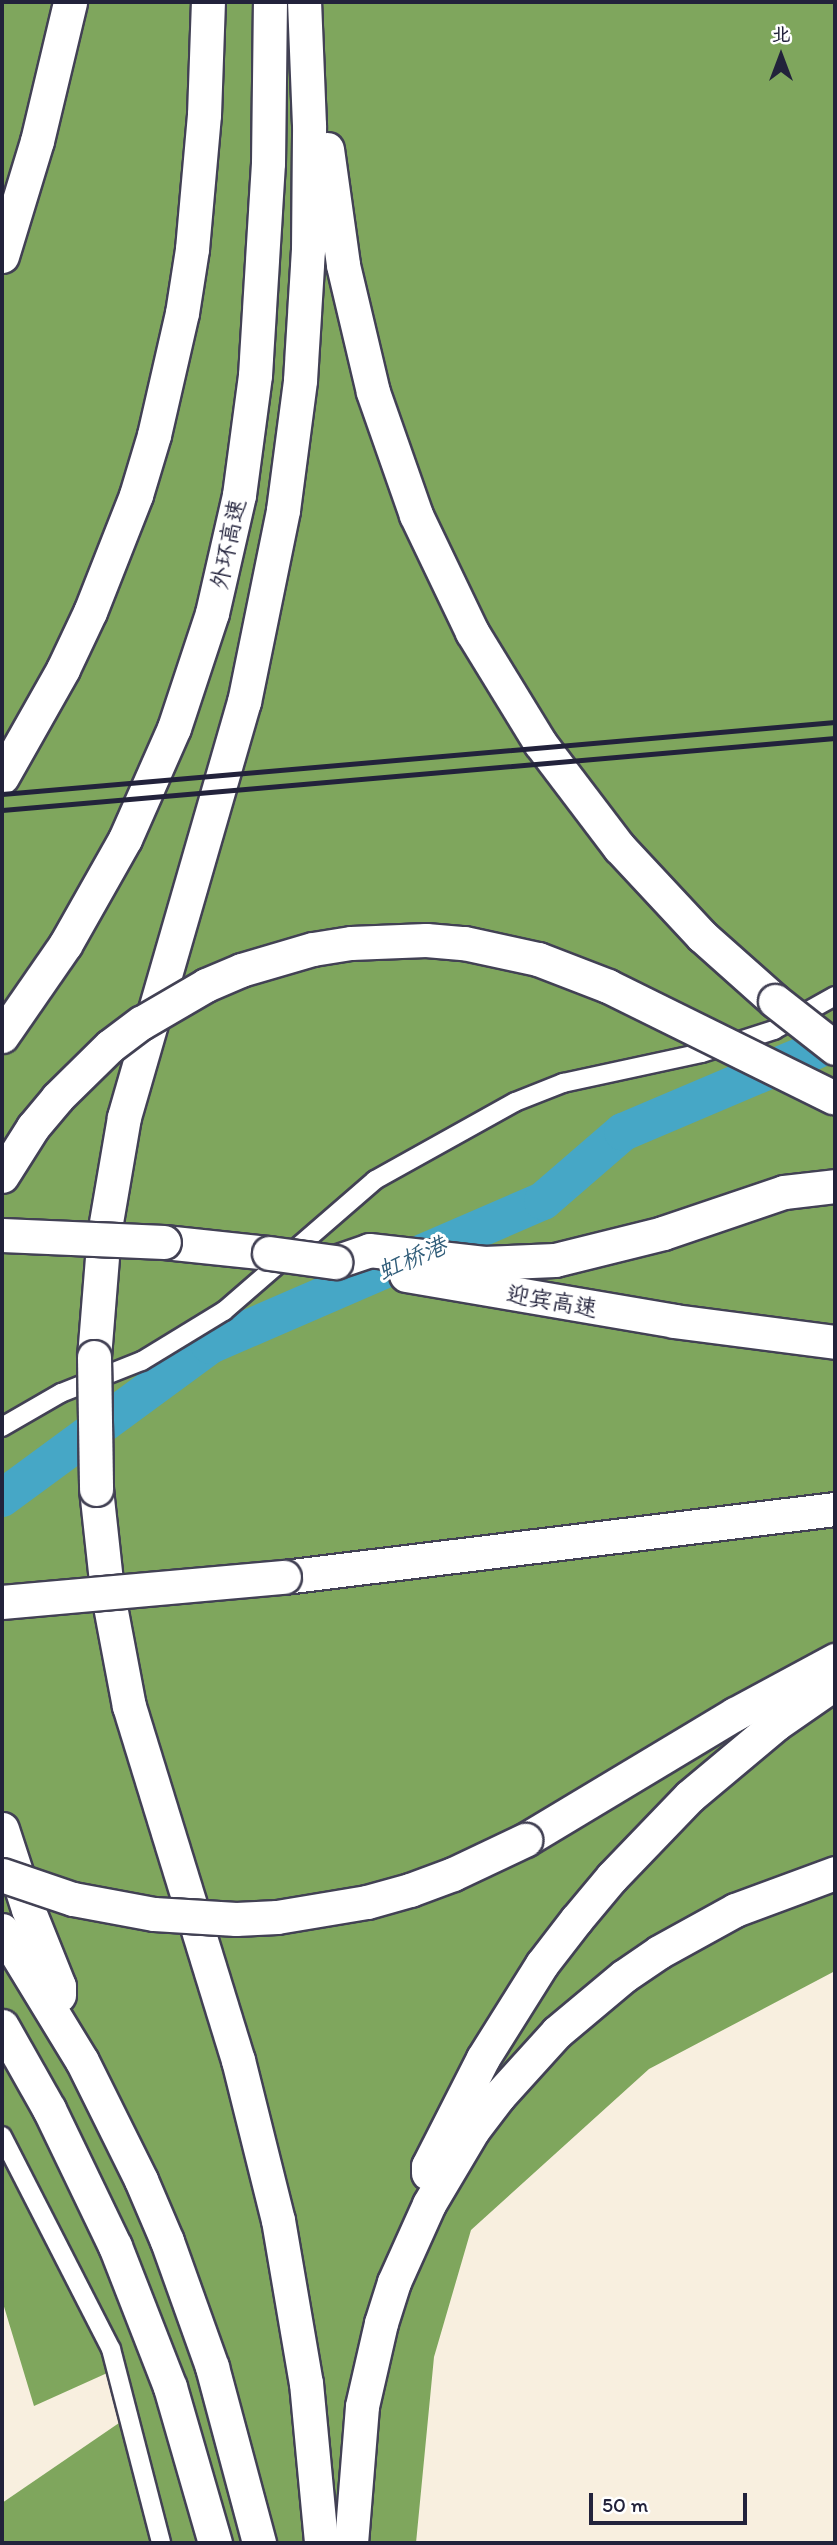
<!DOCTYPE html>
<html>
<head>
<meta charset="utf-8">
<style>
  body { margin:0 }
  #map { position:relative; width:837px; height:2545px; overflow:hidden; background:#f8efdf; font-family:Itim,"LXGW WenKai TC",sans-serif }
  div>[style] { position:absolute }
  .forest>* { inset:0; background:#7fa65d }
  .river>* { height:38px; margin:-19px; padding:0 19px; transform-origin:19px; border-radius:19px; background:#46a7c6 }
  .roads { filter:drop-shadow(2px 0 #424154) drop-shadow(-2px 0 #424154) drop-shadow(0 2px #424154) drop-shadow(0 -2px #424154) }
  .street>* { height:18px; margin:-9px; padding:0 9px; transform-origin:9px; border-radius:9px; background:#fff }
  .highway>* { height:33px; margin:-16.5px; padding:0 16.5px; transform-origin:16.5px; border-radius:16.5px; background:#fff }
  .rail>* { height:5px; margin:-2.5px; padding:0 2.5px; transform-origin:2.5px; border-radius:2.5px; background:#22223b }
  .bridges { filter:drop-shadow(2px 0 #424154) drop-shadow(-2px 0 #424154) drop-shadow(0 2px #424154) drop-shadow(0 -2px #424154) }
  .highway-bridge>* { height:33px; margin:-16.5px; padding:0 16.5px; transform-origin:16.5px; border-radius:16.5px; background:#fff }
  span { translate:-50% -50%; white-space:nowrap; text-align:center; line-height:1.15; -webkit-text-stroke:6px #fff; paint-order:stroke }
  .street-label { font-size:23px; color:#22223b }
  .water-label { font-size:24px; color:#325e7a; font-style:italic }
  .frame { position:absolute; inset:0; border:4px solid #22223b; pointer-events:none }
  .north { position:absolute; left:746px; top:21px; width:70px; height:70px; -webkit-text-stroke:5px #fff; paint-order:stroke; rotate:0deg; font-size:19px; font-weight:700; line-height:28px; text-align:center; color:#22223b }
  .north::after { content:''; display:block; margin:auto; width:24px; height:32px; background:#22223b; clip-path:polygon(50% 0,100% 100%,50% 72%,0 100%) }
  .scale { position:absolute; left:589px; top:2493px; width:158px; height:32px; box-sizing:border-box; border:4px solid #22223b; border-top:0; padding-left:9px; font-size:21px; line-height:24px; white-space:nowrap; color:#22223b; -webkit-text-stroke:5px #fff; paint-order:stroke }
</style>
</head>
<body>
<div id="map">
  <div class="forest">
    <i style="clip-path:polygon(2px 2px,835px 2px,835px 1971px,649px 2069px,471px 2230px,434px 2357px,416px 2543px,172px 2543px,125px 2365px,34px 2406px,2px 2300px)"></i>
    <i style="clip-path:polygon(119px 2423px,164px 2543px,2px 2543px,2px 2503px)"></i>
  </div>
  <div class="river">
    <i style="left:2px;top:1498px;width:258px;rotate:-36.3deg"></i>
    <i style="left:210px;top:1345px;width:363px;rotate:-23.4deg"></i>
    <i style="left:543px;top:1201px;width:106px;rotate:-40.8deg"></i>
    <i style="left:623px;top:1132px;width:230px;rotate:-23deg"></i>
  </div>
  <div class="roads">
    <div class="street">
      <i style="left:2px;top:1427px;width:68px;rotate:-30deg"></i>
      <i style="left:61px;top:1393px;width:87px;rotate:-21.6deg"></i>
      <i style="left:142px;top:1361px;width:96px;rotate:-31.4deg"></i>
      <i style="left:224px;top:1311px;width:200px;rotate:-40.9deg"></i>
      <i style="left:375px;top:1180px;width:160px;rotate:-29.1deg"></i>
      <i style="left:515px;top:1102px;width:52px;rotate:-21.6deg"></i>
      <i style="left:563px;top:1083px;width:142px;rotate:-12.2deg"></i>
      <i style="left:702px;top:1053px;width:76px;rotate:-17.7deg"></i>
      <i style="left:774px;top:1030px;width:70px;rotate:-29.1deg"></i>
      <i style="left:2px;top:2136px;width:239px;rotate:62.9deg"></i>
      <i style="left:111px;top:2349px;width:200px;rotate:75.5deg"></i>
    </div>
    <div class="highway">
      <i style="left:327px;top:149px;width:117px;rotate:82.1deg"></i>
      <i style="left:343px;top:265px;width:130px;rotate:76.7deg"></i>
      <i style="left:373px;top:392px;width:130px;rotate:70.7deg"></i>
      <i style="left:416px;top:515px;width:130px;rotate:64.4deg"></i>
      <i style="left:472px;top:632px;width:130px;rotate:58.5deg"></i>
      <i style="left:540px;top:743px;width:131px;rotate:52.8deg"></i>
      <i style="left:619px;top:847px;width:122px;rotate:47deg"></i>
      <i style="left:702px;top:936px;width:98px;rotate:41.7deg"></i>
      <i style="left:2px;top:256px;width:120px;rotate:-73.1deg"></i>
      <i style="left:37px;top:141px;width:143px;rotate:-76.6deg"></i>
      <i style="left:2px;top:777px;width:124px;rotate:-60.5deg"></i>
      <i style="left:63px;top:669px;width:63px;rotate:-64.7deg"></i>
      <i style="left:90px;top:612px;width:126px;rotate:-68.5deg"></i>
      <i style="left:136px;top:495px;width:63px;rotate:-73.3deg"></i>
      <i style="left:154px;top:435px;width:125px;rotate:-77.1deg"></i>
      <i style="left:182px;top:313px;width:65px;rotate:-81.1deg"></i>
      <i style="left:192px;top:249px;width:135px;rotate:-84.9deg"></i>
      <i style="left:204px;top:115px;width:113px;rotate:-88deg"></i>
      <i style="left:2px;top:1036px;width:111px;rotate:-55.3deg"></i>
      <i style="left:65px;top:945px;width:122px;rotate:-60.5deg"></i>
      <i style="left:125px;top:839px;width:121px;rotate:-66.2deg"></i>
      <i style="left:174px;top:728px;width:121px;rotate:-71.7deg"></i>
      <i style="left:212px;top:613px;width:121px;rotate:-77.1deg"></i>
      <i style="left:239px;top:495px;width:121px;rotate:-82.4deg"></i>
      <i style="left:255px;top:375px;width:212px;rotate:-86.5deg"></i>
      <i style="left:268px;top:163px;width:161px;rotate:-89.3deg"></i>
      <i style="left:164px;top:1242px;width:106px;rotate:6deg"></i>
      <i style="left:335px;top:1262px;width:36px;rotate:-19deg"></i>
      <i style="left:369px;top:1250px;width:116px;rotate:6.4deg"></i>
      <i style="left:484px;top:1263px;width:71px;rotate:-2.4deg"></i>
      <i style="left:555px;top:1260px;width:111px;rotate:-14deg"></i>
      <i style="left:663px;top:1233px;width:128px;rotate:-18.7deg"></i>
      <i style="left:784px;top:1192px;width:51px;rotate:-6.7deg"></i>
      <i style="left:406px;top:1275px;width:272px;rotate:9.7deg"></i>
      <i style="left:674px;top:1321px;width:162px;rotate:7.4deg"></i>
      <i style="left:94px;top:1357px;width:123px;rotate:-85.4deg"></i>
      <i style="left:104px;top:1234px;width:119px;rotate:-80.3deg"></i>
      <i style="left:124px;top:1117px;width:432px;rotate:-73.9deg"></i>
      <i style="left:244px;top:702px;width:196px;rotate:-78.5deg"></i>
      <i style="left:283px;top:510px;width:131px;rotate:-82.5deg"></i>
      <i style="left:300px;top:380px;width:130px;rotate:-86.5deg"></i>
      <i style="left:308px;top:250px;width:125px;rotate:-89.5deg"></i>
      <i style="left:309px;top:125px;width:123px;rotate:-92.3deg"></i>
      <i style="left:96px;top:1489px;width:102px;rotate:83.8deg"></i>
      <i style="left:107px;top:1590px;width:118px;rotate:79.3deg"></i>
      <i style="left:129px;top:1706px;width:370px;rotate:72.9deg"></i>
      <i style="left:238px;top:2060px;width:165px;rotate:76deg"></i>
      <i style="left:278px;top:2220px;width:165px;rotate:80.3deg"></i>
      <i style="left:306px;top:2383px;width:161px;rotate:84.6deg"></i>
      <i style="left:284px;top:1577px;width:555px;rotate:-7.04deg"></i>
      <i style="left:2px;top:1829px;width:84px;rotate:72deg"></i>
      <i style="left:28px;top:1909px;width:83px;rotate:68.1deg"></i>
      <i style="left:59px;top:1986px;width:9px;rotate:90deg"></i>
      <i style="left:525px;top:1840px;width:245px;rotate:-31deg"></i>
      <i style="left:735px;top:1714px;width:114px;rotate:-28.4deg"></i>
      <i style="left:2px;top:1930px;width:153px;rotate:58.6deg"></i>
      <i style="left:82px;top:2061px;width:133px;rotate:63.6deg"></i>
      <i style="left:141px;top:2180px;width:66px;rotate:66.9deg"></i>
      <i style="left:167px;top:2241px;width:134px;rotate:70.3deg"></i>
      <i style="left:212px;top:2367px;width:182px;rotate:75deg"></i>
      <i style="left:2px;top:2026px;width:95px;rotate:60.5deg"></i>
      <i style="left:49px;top:2109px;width:152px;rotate:64.3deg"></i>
      <i style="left:115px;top:2246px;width:151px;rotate:68.7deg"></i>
      <i style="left:170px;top:2387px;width:162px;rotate:73.9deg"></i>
      <i style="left:428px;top:2173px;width:7px;rotate:-90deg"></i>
      <i style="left:428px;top:2166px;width:121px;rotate:-63deg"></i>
      <i style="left:483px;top:2058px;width:111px;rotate:-57.9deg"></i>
      <i style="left:542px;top:1964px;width:56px;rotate:-52.3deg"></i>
      <i style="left:576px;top:1920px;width:56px;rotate:-50.1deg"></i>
      <i style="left:612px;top:1877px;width:112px;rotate:-46.1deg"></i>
      <i style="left:690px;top:1796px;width:112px;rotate:-39.9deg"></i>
      <i style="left:776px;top:1724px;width:72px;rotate:-34.8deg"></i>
      <i style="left:351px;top:2543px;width:137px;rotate:-85.4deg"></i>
      <i style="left:362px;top:2406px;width:85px;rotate:-77.1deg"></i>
      <i style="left:381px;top:2323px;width:43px;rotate:-72.4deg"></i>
      <i style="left:394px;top:2282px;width:85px;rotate:-65.8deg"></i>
      <i style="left:429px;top:2204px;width:86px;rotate:-59.3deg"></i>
      <i style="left:473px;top:2130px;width:43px;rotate:-52.6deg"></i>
      <i style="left:499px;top:2096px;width:86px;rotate:-47.8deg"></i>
      <i style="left:557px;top:2032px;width:87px;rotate:-39.9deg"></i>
      <i style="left:624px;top:1976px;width:42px;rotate:-34.4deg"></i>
      <i style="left:659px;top:1952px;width:87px;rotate:-28.9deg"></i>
      <i style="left:735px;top:1910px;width:107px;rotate:-20.3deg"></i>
    </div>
  </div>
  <div class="rail">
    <i style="left:2px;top:794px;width:836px;rotate:-4.94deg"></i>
    <i style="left:2px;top:810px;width:836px;rotate:-4.94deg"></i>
  </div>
  <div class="bridges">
    <div class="highway-bridge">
      <i style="left:775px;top:1001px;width:76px;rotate:38.1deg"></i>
      <i style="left:2px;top:1176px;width:58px;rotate:-57.7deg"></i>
      <i style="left:33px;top:1127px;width:38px;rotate:-50deg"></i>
      <i style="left:57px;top:1098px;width:74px;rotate:-44.5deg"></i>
      <i style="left:110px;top:1046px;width:39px;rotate:-37deg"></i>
      <i style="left:141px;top:1023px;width:75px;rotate:-30.3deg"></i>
      <i style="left:206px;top:985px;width:38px;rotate:-23deg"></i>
      <i style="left:241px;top:970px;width:75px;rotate:-16.3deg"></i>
      <i style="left:313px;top:949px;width:38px;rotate:-9deg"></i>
      <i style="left:351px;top:943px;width:75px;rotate:-2.3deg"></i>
      <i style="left:426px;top:940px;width:38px;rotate:5deg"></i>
      <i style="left:464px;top:943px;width:76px;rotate:12.2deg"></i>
      <i style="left:538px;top:959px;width:75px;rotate:21.1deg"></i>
      <i style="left:608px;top:986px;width:251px;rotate:26.3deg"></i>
      <i style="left:2px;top:1235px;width:162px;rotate:2.5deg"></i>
      <i style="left:269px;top:1253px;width:67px;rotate:7.8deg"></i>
      <i style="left:94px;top:1357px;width:132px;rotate:89.1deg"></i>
      <i style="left:2px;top:1602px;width:283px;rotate:-5.1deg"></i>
      <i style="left:2px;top:1875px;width:75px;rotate:18.7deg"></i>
      <i style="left:73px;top:1899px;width:82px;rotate:10.5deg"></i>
      <i style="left:154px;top:1914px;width:82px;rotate:3.5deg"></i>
      <i style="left:236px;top:1919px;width:41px;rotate:-2.8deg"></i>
      <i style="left:277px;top:1917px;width:91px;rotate:-9.5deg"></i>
      <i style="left:367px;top:1902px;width:45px;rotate:-15.6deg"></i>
      <i style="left:410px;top:1890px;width:46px;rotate:-20.4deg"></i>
      <i style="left:453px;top:1874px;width:80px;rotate:-25.3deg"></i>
    </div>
  </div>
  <div class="street-label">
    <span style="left:228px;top:544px;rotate:-78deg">外环高速</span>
    <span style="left:552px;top:1301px;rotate:10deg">迎宾高速</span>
  </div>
  <div class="water-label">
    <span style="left:412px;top:1258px;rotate:-23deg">虹桥港</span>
  </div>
  <div class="frame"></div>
  <div class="north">北</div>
  <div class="scale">50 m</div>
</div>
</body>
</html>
